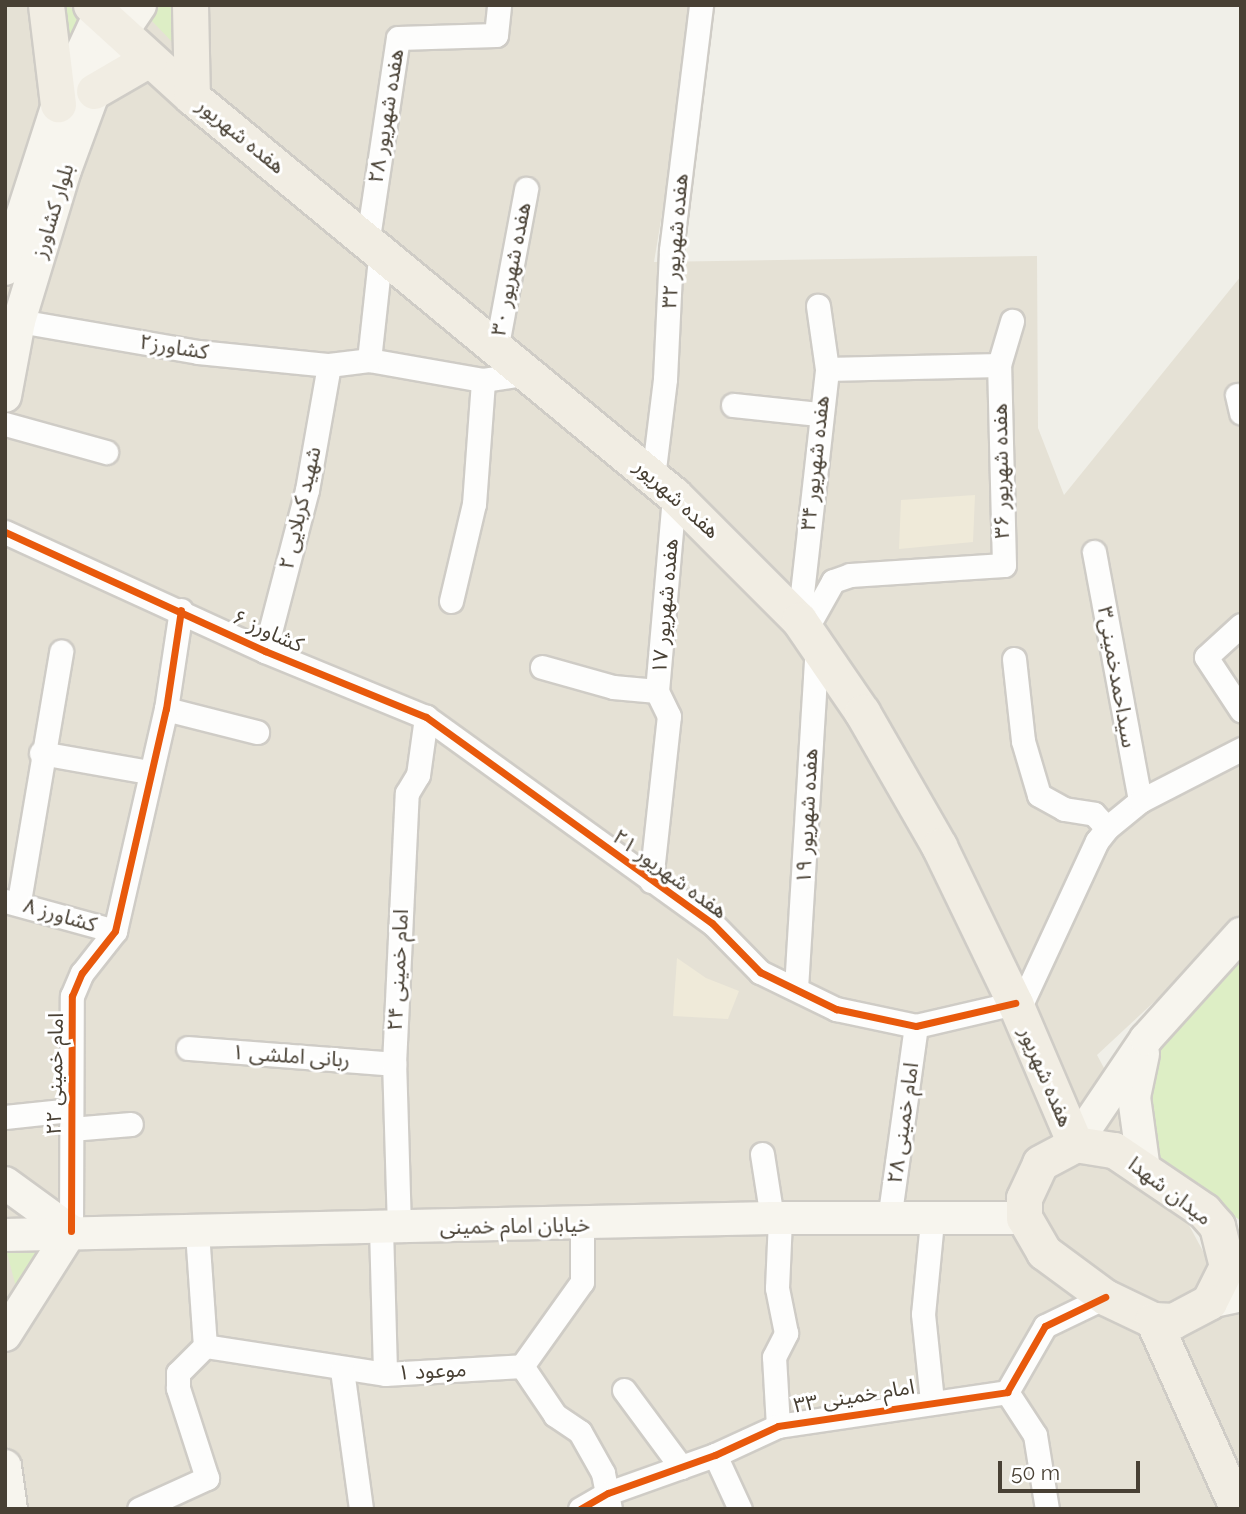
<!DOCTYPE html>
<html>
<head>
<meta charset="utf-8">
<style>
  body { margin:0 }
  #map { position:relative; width:1246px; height:1514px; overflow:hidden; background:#f0efe8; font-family:Raleway,"Noto Sans Arabic",sans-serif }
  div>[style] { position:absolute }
  .residential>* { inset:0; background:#e5e1d5 }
  .education>* { inset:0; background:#efead9 }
  .green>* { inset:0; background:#ddeec5 }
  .roads { filter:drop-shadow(2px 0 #cfccc6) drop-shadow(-2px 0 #cfccc6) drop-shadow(0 2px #cfccc6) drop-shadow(0 -2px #cfccc6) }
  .street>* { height:23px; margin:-11.5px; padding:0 11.5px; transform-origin:11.5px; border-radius:11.5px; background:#fdfdfc }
  .secondary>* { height:32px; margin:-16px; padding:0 16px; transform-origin:16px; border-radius:16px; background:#f7f5ee }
  .primary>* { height:35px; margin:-17.5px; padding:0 17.5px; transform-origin:17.5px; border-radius:17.5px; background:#f1ede3 }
  .cycleway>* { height:7px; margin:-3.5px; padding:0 3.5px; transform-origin:3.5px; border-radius:3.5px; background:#e8590c }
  span { translate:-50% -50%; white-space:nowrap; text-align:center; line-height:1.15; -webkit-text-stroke:6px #fff; paint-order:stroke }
  .street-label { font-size:21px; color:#484034 }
  .frame { position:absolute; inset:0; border:7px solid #484034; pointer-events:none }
  .scale { position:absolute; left:998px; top:1461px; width:142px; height:32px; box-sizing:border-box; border:4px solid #484034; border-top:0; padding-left:9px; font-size:21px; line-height:24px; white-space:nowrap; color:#484034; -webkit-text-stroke:5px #fff; paint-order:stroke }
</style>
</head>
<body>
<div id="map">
  <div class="residential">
    <i style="clip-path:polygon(5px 5px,697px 5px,654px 262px,1037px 256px,1038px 428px,1064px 495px,1241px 276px,1241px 921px,1097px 1055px,1224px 1290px,1241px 1302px,1241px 1509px,5px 1509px)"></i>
  </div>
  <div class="education">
    <i style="clip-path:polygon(975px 495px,973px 542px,899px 549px,901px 500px)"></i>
    <i style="clip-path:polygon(677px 958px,706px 978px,739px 991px,728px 1019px,673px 1016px)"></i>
  </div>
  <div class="green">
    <i style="clip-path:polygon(59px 5px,67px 5px,82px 17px,66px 55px)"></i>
    <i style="clip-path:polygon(160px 5px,180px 5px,177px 47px,151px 20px)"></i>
    <i style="clip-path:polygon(1241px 943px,1241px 1221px,1164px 1167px,1151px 1146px,1146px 1075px,1155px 1042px)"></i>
    <i style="clip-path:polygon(6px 1249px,43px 1252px,16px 1287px)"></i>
  </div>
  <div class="roads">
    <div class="street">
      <i style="left:368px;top:238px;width:202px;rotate:-81.5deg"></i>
      <i style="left:398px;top:38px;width:98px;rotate:-1.8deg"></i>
      <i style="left:496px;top:35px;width:30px;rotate:-84deg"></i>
      <i style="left:19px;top:321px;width:182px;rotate:9.8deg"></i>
      <i style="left:198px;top:352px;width:132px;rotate:5.7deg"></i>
      <i style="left:329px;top:365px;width:40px;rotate:-7.1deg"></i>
      <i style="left:369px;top:360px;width:116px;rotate:10deg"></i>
      <i style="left:483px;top:380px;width:41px;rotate:-8.3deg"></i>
      <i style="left:496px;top:350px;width:164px;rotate:-79.4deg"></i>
      <i style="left:369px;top:360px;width:111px;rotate:-83.8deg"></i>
      <i style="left:827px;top:369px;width:172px;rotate:-1.3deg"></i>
      <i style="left:1237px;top:395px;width:18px;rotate:77deg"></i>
      <i style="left:733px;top:405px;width:86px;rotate:6deg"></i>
      <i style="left:5px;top:424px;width:105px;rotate:15.5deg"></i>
      <i style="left:653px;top:477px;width:99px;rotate:-83deg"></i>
      <i style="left:665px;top:379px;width:129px;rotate:-87.3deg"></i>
      <i style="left:671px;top:250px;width:247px;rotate:-83deg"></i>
      <i style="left:5px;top:532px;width:286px;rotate:24.6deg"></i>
      <i style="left:265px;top:651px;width:174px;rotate:22.3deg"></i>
      <i style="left:426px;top:717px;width:352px;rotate:35.8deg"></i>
      <i style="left:712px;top:923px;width:69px;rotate:45.6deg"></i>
      <i style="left:760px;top:972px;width:85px;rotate:26deg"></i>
      <i style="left:836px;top:1009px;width:82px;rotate:12deg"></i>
      <i style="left:916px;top:1026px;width:102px;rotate:-13.1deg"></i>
      <i style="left:1094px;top:552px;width:253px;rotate:79.5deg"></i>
      <i style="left:451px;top:601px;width:100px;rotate:-76.7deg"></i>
      <i style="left:474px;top:504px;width:124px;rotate:-85.8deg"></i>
      <i style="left:799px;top:620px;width:253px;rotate:-83.6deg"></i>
      <i style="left:827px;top:369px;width:64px;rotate:-98.1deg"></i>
      <i style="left:1241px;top:625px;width:47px;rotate:137.6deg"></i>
      <i style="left:1206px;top:657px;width:64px;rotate:56.6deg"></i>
      <i style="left:806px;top:629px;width:55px;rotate:-60.6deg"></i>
      <i style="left:833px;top:581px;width:18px;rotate:-19deg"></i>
      <i style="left:850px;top:575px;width:154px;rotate:-3.7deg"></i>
      <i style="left:1004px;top:565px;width:200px;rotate:-91.4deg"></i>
      <i style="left:999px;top:365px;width:46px;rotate:-73.5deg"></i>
      <i style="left:265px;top:651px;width:166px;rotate:-75.4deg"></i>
      <i style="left:307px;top:490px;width:127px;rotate:-80deg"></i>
      <i style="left:1014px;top:659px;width:82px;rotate:83.7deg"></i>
      <i style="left:1023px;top:741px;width:56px;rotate:73.5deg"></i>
      <i style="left:1039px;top:795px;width:29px;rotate:29deg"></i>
      <i style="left:1064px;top:809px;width:30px;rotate:9deg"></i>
      <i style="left:1094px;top:814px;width:19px;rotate:47deg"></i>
      <i style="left:542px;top:667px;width:74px;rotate:15.7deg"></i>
      <i style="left:613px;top:687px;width:44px;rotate:5.2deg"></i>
      <i style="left:166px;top:709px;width:94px;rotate:14.2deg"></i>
      <i style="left:41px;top:753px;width:110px;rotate:10deg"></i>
      <i style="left:651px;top:881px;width:166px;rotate:-83.8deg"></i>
      <i style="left:669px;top:716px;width:28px;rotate:-116deg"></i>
      <i style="left:657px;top:691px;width:197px;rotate:-85deg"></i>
      <i style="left:5px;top:901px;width:114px;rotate:15.3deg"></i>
      <i style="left:19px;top:901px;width:253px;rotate:-80.4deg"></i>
      <i style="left:796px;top:988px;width:344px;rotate:-86.5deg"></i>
      <i style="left:1018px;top:1011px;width:187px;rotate:-65.1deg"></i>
      <i style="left:1097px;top:841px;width:16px;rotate:-52deg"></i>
      <i style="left:1107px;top:828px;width:43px;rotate:-39.3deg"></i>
      <i style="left:1140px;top:801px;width:114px;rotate:-27.2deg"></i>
      <i style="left:188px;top:1048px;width:207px;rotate:4.4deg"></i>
      <i style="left:5px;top:1117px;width:65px;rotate:-6.1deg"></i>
      <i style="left:71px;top:1129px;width:60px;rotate:-4.8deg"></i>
      <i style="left:762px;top:1154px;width:65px;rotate:81.1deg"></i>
      <i style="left:889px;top:1220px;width:196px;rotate:-82.1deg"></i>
      <i style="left:932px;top:1221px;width:93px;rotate:95.5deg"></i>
      <i style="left:923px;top:1314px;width:87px;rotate:84.1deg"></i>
      <i style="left:381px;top:1228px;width:146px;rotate:88.4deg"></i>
      <i style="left:399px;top:1228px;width:164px;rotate:-91.7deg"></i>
      <i style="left:394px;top:1064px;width:271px;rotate:-87.3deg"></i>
      <i style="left:407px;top:793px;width:21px;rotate:-59deg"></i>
      <i style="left:418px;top:775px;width:59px;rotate:-82.1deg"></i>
      <i style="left:71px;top:1231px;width:235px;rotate:-89.8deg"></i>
      <i style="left:72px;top:996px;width:25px;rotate:-67deg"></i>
      <i style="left:82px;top:973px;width:53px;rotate:-51.8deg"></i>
      <i style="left:115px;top:931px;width:228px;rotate:-77.1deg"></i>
      <i style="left:166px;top:709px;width:100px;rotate:-81.4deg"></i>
      <i style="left:197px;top:1232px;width:114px;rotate:86deg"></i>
      <i style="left:205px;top:1346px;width:182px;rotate:8.8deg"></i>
      <i style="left:385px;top:1374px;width:137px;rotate:-3.3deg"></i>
      <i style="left:522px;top:1366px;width:59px;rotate:56deg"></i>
      <i style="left:555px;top:1415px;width:30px;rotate:34deg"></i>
      <i style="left:580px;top:1432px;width:47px;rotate:60.7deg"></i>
      <i style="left:603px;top:1473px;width:36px;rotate:79deg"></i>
      <i style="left:522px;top:1366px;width:103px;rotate:-54.5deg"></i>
      <i style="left:582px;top:1282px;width:57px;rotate:-90deg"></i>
      <i style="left:342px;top:1370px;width:140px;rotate:82.2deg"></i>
      <i style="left:624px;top:1390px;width:96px;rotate:53.5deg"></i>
      <i style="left:1007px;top:1392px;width:51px;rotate:56.9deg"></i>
      <i style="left:1035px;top:1435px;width:75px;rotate:80.8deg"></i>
      <i style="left:778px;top:1426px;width:69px;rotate:-93.3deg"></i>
      <i style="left:774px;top:1357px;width:27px;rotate:-63deg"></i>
      <i style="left:786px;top:1333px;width:46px;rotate:-101.3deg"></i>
      <i style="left:777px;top:1288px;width:70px;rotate:-87.5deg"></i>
      <i style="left:715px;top:1455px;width:60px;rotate:65.2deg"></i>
      <i style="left:139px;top:1509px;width:75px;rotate:-24.5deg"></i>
      <i style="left:207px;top:1478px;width:95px;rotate:-107.9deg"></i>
      <i style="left:178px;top:1388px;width:15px;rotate:-90deg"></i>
      <i style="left:178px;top:1373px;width:38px;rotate:-45deg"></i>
      <i style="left:580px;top:1509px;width:32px;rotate:-30deg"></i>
      <i style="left:608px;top:1493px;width:114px;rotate:-19.6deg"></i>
      <i style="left:715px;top:1455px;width:69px;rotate:-24.7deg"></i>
      <i style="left:778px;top:1426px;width:232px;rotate:-8.4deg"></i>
      <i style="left:1007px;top:1392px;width:76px;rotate:-60.1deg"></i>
      <i style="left:1045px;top:1326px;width:67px;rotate:-25.8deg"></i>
    </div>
    <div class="secondary">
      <i style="left:5px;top:269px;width:173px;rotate:-72.2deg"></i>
      <i style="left:58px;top:104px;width:109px;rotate:-65.1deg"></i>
      <i style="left:5px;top:396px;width:76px;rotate:-79.4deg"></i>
      <i style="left:19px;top:321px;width:158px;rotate:-73.1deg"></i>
      <i style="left:65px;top:170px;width:84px;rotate:-69.8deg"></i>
      <i style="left:94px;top:91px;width:65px;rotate:-64.6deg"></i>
      <i style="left:122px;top:32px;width:32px;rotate:-56deg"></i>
      <i style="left:1143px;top:1054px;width:44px;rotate:101.8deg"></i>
      <i style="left:1134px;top:1097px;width:74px;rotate:82.2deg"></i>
      <i style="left:1075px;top:1144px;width:127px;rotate:-55.9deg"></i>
      <i style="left:1146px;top:1039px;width:142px;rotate:-47.9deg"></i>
      <i style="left:5px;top:1183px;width:82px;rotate:36deg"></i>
      <i style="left:71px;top:1231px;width:123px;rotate:122.4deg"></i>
      <i style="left:5px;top:1235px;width:767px;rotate:-1.27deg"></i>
      <i style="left:772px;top:1218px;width:252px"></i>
      <i style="left:1209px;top:1302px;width:33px;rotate:-12deg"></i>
      <i style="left:5px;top:1466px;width:43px;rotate:82.1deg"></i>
    </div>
    <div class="primary">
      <i style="left:46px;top:5px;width:100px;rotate:83.1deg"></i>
      <i style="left:91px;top:5px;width:137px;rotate:42.3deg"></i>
      <i style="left:192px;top:97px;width:625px;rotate:39.55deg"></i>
      <i style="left:674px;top:495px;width:177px;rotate:45deg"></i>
      <i style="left:799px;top:620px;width:112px;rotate:55.6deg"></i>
      <i style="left:862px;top:712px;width:155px;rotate:60.1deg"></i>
      <i style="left:939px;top:846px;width:174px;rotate:64.2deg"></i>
      <i style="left:1015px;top:1003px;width:153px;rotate:66.9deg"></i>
      <i style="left:190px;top:5px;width:92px;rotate:88.8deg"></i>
      <i style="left:94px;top:91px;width:64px;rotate:-30.2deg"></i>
      <i style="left:1075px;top:1144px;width:39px;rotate:9deg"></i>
      <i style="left:1114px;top:1150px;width:109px;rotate:34.1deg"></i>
      <i style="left:1204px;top:1211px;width:20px;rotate:49deg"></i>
      <i style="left:1217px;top:1226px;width:41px;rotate:76deg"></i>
      <i style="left:1227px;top:1266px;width:40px;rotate:116.6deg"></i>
      <i style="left:1209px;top:1302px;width:41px;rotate:152.2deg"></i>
      <i style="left:1173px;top:1321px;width:20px;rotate:-177deg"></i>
      <i style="left:1153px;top:1320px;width:53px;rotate:-154.4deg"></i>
      <i style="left:1105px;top:1297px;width:76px;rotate:-143.6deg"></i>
      <i style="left:1044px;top:1252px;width:39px;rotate:-120deg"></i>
      <i style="left:1024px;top:1218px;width:20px;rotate:-90deg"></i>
      <i style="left:1024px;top:1198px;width:38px;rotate:-65deg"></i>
      <i style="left:1040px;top:1163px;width:40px;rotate:-28deg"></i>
      <i style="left:1153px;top:1320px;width:207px;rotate:65.8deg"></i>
    </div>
  </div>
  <div class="cycleway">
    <i style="left:5px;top:532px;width:286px;rotate:24.6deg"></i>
    <i style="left:265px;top:651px;width:174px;rotate:22.3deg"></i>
    <i style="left:426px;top:717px;width:352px;rotate:35.8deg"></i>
    <i style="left:712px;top:923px;width:69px;rotate:45.6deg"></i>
    <i style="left:760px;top:972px;width:85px;rotate:26deg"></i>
    <i style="left:836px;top:1009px;width:82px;rotate:12deg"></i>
    <i style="left:916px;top:1026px;width:102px;rotate:-13.1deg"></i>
    <i style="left:71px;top:1231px;width:235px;rotate:-89.8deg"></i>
    <i style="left:72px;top:996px;width:25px;rotate:-67deg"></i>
    <i style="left:82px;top:973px;width:53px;rotate:-51.8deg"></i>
    <i style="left:115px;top:931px;width:228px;rotate:-77.1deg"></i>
    <i style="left:166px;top:709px;width:100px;rotate:-81.4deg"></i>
    <i style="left:580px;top:1509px;width:32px;rotate:-30deg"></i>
    <i style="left:608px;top:1493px;width:114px;rotate:-19.6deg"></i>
    <i style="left:715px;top:1455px;width:69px;rotate:-24.7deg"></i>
    <i style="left:778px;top:1426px;width:232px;rotate:-8.4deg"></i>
    <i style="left:1007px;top:1392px;width:76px;rotate:-60.1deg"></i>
    <i style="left:1045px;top:1326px;width:67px;rotate:-25.8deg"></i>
  </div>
  <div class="street-label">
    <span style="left:386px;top:116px;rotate:-81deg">هفده شهریور ۲۸</span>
    <span style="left:241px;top:136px;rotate:39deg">هفده شهریور</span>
    <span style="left:53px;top:211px;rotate:-73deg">بلوار کشاورز</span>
    <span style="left:675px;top:241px;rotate:-85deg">هفده شهریور ۳۲</span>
    <span style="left:511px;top:269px;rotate:-79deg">هفده شهریور ۳۰</span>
    <span style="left:174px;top:347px;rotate:9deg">کشاورز۲</span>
    <span style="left:815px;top:463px;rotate:-84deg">هفده شهریور ۳۴</span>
    <span style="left:1001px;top:471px;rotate:-91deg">هفده شهریور ۳۶</span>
    <span style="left:677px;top:499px;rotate:42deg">هفده شهریور</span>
    <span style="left:300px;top:508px;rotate:-77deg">شهید کربلایی ۲</span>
    <span style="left:665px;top:606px;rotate:-85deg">هفده شهریور ۱۷</span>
    <span style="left:268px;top:631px;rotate:24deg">کشاورز ۶</span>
    <span style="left:1117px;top:677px;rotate:80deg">سیداحمدخمینی۳</span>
    <span style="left:807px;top:816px;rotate:-87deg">هفده شهریور ۱۹</span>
    <span style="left:670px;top:874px;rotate:36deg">هفده شهریور ۲۱</span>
    <span style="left:60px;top:915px;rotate:16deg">کشاورز ۸</span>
    <span style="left:398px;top:970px;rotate:-87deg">امام خمینی ۲۴</span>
    <span style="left:291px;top:1056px;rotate:4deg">ربانی املشی ۱</span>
    <span style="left:55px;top:1074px;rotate:-89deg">امام خمینی ۲۲</span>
    <span style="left:1046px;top:1077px;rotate:67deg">هفده شهریور</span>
    <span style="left:903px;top:1123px;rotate:-82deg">امام خمینی ۲۸</span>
    <span style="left:1170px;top:1191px;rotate:37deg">میدان شهدا</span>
    <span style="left:515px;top:1226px;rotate:-1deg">خیابان امام خمینی</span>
    <span style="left:432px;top:1371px;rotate:-3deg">موعود ۱</span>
    <span style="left:854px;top:1396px;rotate:-9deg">امام خمینی ۳۳</span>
  </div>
  <div class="frame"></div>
  <div class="scale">50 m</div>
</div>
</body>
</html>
